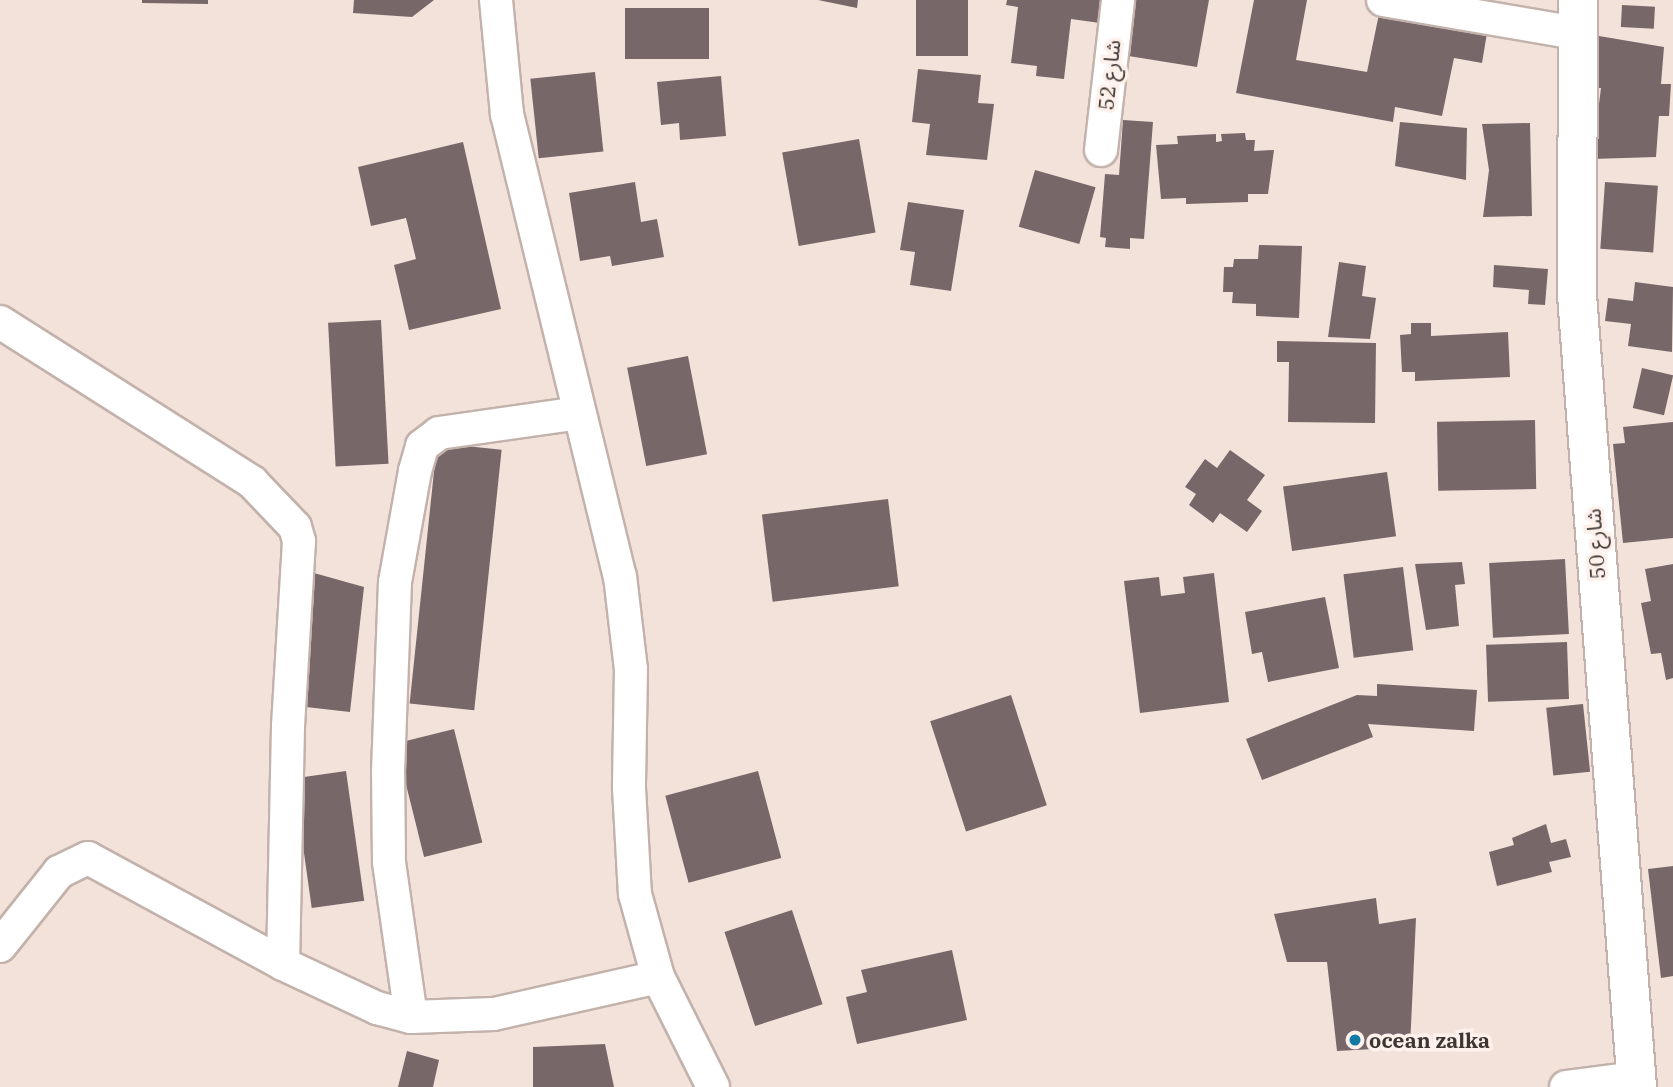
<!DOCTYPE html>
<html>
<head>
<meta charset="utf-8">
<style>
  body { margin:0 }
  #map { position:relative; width:1673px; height:1087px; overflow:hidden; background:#f3e2da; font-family:"IBM Plex Serif","Noto Sans Arabic",serif }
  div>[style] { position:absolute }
  .building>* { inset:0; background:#786769; transform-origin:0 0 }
  .roads { filter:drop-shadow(2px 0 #c3b2ab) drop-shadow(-2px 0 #c3b2ab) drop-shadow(0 2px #c3b2ab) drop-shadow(0 -2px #c3b2ab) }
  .street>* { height:32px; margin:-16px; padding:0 16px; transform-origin:16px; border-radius:16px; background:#fff }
  .secondary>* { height:38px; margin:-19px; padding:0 19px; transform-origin:19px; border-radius:19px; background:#fff }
  .dots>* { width:19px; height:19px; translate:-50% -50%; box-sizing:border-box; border:4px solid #fef0ea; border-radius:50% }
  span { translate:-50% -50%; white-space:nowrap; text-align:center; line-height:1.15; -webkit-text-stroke:7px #fef0ea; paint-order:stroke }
  .street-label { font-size:21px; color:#3d3633 }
  .poi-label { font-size:21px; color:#3d3633; font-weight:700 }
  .left { translate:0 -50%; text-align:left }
</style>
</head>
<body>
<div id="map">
  <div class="building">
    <i style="clip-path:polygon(142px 0,208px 0,208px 4px,142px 3px)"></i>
    <i style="clip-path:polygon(354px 0,434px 0,412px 17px,353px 13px)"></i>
    <i style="clip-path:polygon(818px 0,858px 0,857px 8px)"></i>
    <i style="left:916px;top:0;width:52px;height:56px"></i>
    <i style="clip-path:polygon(1007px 0,1103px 0,1100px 23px,1071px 19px,1064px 79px,1036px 76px,1037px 66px,1011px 63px,1018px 7px,1006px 5px)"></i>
    <i style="clip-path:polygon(1125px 0,1209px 0,1197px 67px,1116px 54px)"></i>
    <i style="clip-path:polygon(1254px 0,1307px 0,1296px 60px,1367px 72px,1379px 14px,1487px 33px,1482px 63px,1454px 58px,1442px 116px,1395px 107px,1393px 122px,1236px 93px)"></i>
    <i style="left:1622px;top:5px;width:33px;height:22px;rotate:3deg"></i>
    <i style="left:709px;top:8px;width:51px;height:84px;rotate:90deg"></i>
    <i style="clip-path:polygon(1599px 36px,1664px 47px,1661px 84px,1671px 84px,1669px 116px,1659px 116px,1656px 157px,1592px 159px,1601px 88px,1595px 88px)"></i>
    <i style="clip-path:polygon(918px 69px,981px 75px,978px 103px,994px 104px,987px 160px,926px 155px,930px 124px,912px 122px)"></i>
    <i style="left:595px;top:72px;width:80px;height:65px;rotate:84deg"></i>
    <i style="clip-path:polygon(721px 76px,726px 136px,680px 140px,679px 123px,661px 125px,657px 82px)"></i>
    <i style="clip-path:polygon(1123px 120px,1153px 122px,1144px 239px,1130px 238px,1130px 249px,1105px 247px,1106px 238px,1100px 237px,1105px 174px,1119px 175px)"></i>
    <i style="clip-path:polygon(1400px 122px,1467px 128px,1466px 180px,1395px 166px)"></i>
    <i style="clip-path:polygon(1530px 123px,1532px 216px,1483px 217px,1489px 170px,1482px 124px)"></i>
    <i style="clip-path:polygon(1245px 133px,1246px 140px,1255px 140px,1254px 151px,1274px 150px,1268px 194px,1248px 194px,1248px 202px,1186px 204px,1186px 198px,1161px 199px,1156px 145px,1178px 144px,1177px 136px,1216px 134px,1216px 142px,1222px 141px,1221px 134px)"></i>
    <i style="left:859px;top:139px;width:95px;height:78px;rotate:80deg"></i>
    <i style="clip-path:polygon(463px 142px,501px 309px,409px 330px,394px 265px,416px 259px,406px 218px,371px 226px,358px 167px)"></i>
    <i style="left:1035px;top:170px;width:63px;height:59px;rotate:16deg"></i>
    <i style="clip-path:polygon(635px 182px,641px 222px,657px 219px,664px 257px,612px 266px,610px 256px,580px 261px,569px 193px)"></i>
    <i style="left:1605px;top:182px;width:53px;height:67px;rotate:4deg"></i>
    <i style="clip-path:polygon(908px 202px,964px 210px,951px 291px,910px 285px,915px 252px,900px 250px)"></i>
    <i style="clip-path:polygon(1259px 245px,1302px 246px,1299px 318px,1256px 316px,1256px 304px,1232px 303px,1233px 292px,1223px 292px,1224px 267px,1233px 267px,1234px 259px,1258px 259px)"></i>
    <i style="clip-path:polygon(1339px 262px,1366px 266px,1362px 296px,1376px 298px,1370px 339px,1328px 337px)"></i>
    <i style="clip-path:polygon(1494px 265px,1548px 269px,1545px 305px,1528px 304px,1529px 290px,1493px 287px)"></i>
    <i style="clip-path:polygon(1635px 282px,1673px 287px,1672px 352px,1628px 346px,1631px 324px,1605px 321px,1608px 298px,1633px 301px)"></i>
    <i style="left:381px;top:320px;width:144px;height:53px;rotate:87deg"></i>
    <i style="clip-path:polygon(1411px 323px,1431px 323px,1431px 336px,1508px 332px,1510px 377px,1415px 381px,1415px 372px,1402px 372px,1400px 335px,1411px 334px)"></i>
    <i style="clip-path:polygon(1277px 341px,1376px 343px,1375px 423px,1288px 422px,1289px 362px,1277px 362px)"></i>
    <i style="left:688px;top:356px;width:100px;height:62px;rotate:79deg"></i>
    <i style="left:1642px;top:368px;width:32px;height:41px;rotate:13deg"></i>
    <i style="left:1535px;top:420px;width:69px;height:98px;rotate:89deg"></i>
    <i style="clip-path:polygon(1673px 422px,1673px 538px,1623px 543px,1613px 444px,1625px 443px,1623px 427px)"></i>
    <i style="left:437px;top:443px;width:65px;height:262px;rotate:6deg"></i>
    <i style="clip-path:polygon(1230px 450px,1265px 475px,1247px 500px,1262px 511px,1247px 532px,1220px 513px,1213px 523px,1189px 505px,1196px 494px,1185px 487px,1205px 459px,1217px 468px)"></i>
    <i style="left:1387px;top:472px;width:65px;height:105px;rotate:82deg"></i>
    <i style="left:888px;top:499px;width:88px;height:127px;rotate:83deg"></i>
    <i style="left:1565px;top:559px;width:75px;height:76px;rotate:87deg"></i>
    <i style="clip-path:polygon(1462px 562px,1465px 584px,1455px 585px,1459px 626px,1426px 630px,1415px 564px)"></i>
    <i style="clip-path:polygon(1673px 564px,1673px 678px,1666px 680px,1661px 653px,1651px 654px,1641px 603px,1651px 601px,1645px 569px)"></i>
    <i style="left:1403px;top:567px;width:84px;height:60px;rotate:83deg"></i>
    <i style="clip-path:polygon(314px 573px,364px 587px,350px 712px,306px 707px)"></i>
    <i style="clip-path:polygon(1214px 573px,1229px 702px,1140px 713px,1124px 581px,1159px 577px,1161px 596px,1185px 593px,1183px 577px)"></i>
    <i style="clip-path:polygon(1325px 597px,1339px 668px,1268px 682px,1262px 652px,1252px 654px,1245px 612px)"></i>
    <i style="left:1567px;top:642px;width:57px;height:81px;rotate:88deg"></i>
    <i style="clip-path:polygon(1377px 684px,1477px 690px,1474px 731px,1368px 724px,1373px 737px,1262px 780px,1246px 739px,1357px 695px,1377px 696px)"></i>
    <i style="left:1011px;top:695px;width:116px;height:85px;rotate:72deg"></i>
    <i style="left:1583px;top:704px;width:68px;height:37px;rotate:84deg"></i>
    <i style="left:454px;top:729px;width:117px;height:60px;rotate:76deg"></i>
    <i style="left:346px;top:771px;width:131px;height:53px;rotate:82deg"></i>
    <i style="left:758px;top:771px;width:90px;height:96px;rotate:75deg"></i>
    <i style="clip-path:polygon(1546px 824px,1551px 843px,1566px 839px,1571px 857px,1549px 862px,1552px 872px,1497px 886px,1489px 852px,1514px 845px,1512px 838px)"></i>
    <i style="clip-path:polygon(1673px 866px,1673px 976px,1661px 978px,1648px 869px)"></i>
    <i style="clip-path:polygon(1376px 898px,1379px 924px,1416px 918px,1410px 1047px,1337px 1051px,1327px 962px,1287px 962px,1274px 914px)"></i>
    <i style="left:792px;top:910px;width:99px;height:71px;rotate:72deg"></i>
    <i style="clip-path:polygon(952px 950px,967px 1020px,857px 1044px,846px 997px,867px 992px,861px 970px)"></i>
    <i style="clip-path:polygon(605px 1044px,614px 1087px,533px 1087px,533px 1047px)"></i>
    <i style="clip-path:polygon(407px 1051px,439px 1060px,433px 1087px,398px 1087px)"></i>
  </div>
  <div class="roads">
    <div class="street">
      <i style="left:496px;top:0;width:115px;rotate:84.5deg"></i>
      <i style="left:507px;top:114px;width:476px;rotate:76.3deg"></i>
      <i style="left:620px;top:576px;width:94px;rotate:83.3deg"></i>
      <i style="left:631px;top:669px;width:119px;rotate:91deg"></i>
      <i style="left:629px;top:788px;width:106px;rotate:86.8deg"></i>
      <i style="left:635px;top:894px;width:86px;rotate:74.5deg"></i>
      <i style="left:658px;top:977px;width:123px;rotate:63.4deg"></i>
      <i style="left:1383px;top:0;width:197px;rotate:9.7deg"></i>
      <i style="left:1101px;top:150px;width:151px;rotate:-83.5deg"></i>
      <i style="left:0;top:322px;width:299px;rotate:32.4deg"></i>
      <i style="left:252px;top:482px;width:62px;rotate:46.3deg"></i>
      <i style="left:295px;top:527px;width:15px;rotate:74deg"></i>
      <i style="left:299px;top:541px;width:185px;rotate:93.4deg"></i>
      <i style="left:288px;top:726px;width:238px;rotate:91.2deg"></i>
      <i style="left:0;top:946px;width:95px;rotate:-51.4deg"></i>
      <i style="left:59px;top:872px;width:32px;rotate:-26deg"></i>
      <i style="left:88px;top:858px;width:222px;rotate:28.5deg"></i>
      <i style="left:283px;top:964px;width:104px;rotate:25.1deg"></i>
      <i style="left:377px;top:1008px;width:35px;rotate:15deg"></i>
      <i style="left:411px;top:1017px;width:83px;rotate:-2.1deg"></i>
      <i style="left:494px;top:1014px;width:168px;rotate:-12.7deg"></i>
      <i style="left:411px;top:1017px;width:157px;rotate:-98.1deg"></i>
      <i style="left:389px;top:862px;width:90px;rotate:-90.6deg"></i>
      <i style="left:388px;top:772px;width:190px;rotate:-87.9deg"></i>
      <i style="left:395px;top:582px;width:113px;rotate:-79.8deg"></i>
      <i style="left:415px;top:471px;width:26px;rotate:-74deg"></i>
      <i style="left:422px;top:446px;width:21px;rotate:-37deg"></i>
      <i style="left:439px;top:433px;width:141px;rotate:-8.1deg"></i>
      <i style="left:1566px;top:1087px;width:71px;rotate:-7.3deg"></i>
    </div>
    <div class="secondary">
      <i style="left:1578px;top:0;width:295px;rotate:90.2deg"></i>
      <i style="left:1577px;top:295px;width:794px;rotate:85.67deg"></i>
    </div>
  </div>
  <div class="dots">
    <i style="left:1355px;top:1040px;background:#107ba5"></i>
  </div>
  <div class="street-label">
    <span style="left:1109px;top:75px;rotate:-84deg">شارع 52</span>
    <span style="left:1595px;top:544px;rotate:-94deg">شارع 50</span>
  </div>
  <div class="poi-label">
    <span class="left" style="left:1369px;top:1040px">ocean zalka</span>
  </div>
</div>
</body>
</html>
